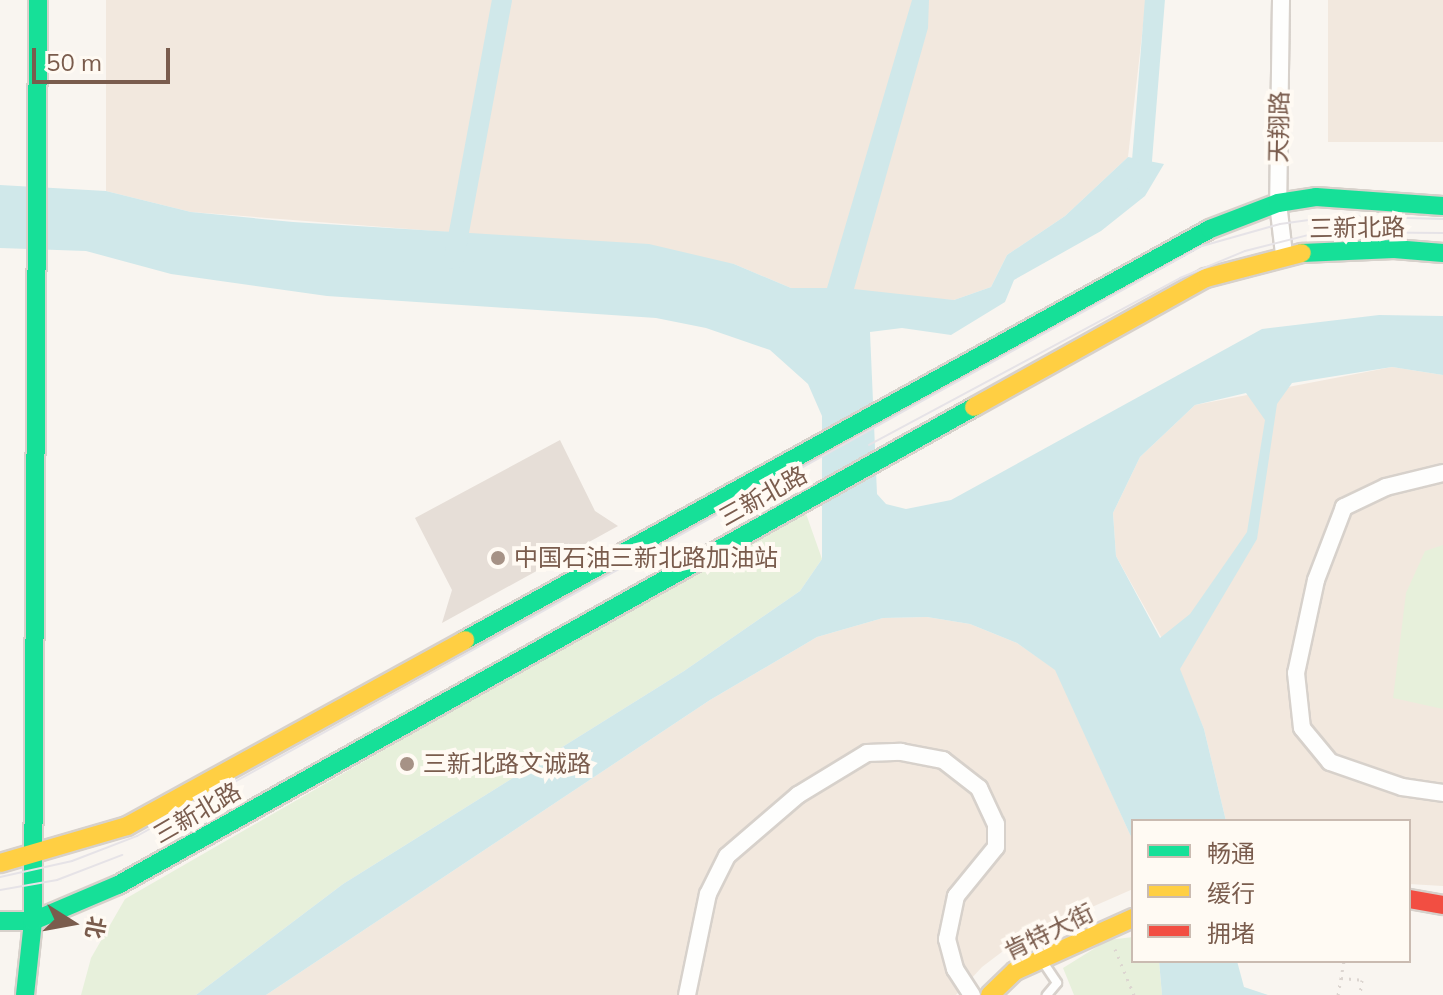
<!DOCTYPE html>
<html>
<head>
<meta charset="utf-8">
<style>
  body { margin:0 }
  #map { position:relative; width:1443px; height:995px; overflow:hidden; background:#f9f5f0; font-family:Mulish,"Noto Sans SC",sans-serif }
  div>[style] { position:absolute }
  .residential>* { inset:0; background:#f2e8de; transform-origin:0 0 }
  .green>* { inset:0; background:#e7f0db }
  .water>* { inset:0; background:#d0e8ea }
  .canal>* { height:20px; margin:-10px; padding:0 10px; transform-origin:10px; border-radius:10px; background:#d0e8ea }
  .building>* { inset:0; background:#e6ded7 }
  .path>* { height:3px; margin-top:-1.5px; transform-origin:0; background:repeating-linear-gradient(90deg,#dcd5d0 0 2px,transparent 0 8px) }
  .roads { filter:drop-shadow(2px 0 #d7d1cb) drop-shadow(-2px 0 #d7d1cb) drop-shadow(0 2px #d7d1cb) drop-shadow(0 -2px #d7d1cb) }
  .lane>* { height:8px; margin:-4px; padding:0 4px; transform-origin:4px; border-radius:4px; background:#fefefd }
  .street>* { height:16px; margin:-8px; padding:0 8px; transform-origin:8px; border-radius:8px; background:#fefefd }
  .fast>* { height:18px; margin:-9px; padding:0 9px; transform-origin:9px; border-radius:9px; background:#16e098 }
  .slow>* { height:18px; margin:-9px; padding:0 9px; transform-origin:9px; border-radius:9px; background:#ffcf43 }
  .jam>* { height:18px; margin:-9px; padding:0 9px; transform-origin:9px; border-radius:9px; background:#f24e42 }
  .tram>* { height:2px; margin:-1px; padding:0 1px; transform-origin:1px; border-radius:1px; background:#e6e3e7 }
  .dots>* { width:22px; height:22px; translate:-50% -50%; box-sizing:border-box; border:4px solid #fffaf3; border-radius:50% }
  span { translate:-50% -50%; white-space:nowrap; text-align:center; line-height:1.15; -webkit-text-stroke:8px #fffaf3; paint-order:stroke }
  .street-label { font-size:24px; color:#7a5c4d }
  .poi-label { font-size:24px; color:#7a5c4d }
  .left { translate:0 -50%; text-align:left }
  .legend { position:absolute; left:1131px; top:819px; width:280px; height:144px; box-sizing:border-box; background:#fffaf3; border:2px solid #cabbb1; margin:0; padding:10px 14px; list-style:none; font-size:24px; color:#7a5c4d }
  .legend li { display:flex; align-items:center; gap:16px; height:40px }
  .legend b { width:40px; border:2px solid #cabbb1 }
  .north { position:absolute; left:32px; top:883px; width:80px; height:80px; -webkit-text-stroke:6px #fffaf3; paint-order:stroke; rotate:101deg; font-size:22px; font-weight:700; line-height:32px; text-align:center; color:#7a5c4d }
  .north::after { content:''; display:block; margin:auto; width:28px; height:36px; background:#7a5c4d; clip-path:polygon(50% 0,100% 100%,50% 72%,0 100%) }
  .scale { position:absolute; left:32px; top:48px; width:138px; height:36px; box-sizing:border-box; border:4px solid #7a5c4d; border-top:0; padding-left:10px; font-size:24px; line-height:28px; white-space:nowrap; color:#7a5c4d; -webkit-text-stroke:6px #fffaf3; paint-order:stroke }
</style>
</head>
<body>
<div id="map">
  <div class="residential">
    <i style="clip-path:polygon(106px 0,1146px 0,1128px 157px,1065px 216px,1007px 255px,991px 287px,954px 300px,791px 288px,734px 264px,486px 235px,191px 212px,106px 191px)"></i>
    <i style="left:1328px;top:0;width:115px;height:142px"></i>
    <i style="clip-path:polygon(1392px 367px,1443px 375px,1443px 886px,1409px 884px,1409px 821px,1226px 821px,1204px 729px,1179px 669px,1116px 556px,1113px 513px,1140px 457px,1195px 405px)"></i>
    <i style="clip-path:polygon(927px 617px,970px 624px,1017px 643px,1056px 670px,1133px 841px,1133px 889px,1019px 939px,982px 967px,956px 995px,266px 995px,710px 700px,817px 637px,883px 618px)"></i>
  </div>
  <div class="green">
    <i style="clip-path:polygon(804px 508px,822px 559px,800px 591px,684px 671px,343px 884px,196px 995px,81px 995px,91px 958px,125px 899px)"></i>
    <i style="clip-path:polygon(1443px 545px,1443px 709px,1393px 698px,1406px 593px,1425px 551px)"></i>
    <i style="clip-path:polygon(1133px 937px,1133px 961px,1159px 961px,1162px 995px,1074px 995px,1063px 968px,1108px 940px)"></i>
  </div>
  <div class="water">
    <i style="clip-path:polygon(evenodd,912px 0,929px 0,928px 28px,854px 289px,954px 300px,991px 287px,1007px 255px,1065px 216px,1128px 157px,1164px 164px,1145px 196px,1101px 231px,1014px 280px,1005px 302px,951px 335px,902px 328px,870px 332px,877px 494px,886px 504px,906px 509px,951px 500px,1262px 329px,1379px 315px,1443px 316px,1443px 375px,1392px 367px,1292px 383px,1277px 404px,1257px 539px,1180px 669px,1204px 729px,1226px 821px,1133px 821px,1133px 841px,1055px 670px,1017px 643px,970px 624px,927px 617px,883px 618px,817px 637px,710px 700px,266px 995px,196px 995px,343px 884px,684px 671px,800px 591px,822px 559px,822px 416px,808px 384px,770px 350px,706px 328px,656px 318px,327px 296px,171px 274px,86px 251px,0 248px,0 185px,106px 191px,191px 212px,293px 222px,649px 244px,734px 264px,791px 288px,827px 288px,912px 0,1246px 393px,1265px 420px,1247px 532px,1190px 614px,1160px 638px,1116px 556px,1113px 513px,1140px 457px,1195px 405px,1246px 393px)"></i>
    <i style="clip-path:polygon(1159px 961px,1237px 961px,1244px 987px,1268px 995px,1162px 995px)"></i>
  </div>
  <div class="canal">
    <i style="left:1131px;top:180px;width:12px;rotate:-35deg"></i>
    <i style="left:1141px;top:173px;width:174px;rotate:-85.4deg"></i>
    <i style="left:454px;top:259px;width:263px;rotate:-79.5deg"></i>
  </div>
  <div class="building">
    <i style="clip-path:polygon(560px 440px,595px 511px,618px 526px,442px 623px,452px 590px,415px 518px)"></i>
  </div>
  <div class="path">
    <i style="left:1115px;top:949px;width:50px;rotate:67.6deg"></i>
    <i style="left:1341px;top:978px;width:21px;rotate:5deg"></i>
    <i style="left:1362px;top:980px;width:15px;rotate:98deg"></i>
    <i style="left:1338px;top:995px;width:35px;rotate:-80deg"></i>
  </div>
  <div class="roads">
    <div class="lane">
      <i style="left:1043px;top:962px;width:25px;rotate:56deg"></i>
      <i style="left:1057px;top:983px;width:16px;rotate:130deg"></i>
    </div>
    <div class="street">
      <i style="left:1281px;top:0;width:203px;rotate:90.8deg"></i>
      <i style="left:1278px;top:203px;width:51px;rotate:83.3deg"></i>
      <i style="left:1443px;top:473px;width:59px;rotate:166.2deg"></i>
      <i style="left:1386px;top:487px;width:47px;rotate:154.5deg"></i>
      <i style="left:1344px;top:507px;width:78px;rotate:111deg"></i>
      <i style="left:1316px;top:580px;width:95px;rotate:102.1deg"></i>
      <i style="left:1296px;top:673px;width:55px;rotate:83.8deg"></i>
      <i style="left:1302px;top:728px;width:44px;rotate:50.5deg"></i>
      <i style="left:1330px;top:762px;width:76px;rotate:19.1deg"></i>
      <i style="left:1402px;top:787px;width:41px;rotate:8.3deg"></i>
      <i style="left:687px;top:995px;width:103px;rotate:-78.3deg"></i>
      <i style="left:708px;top:894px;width:42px;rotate:-63.4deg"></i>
      <i style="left:727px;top:856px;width:94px;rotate:-40.7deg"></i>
      <i style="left:798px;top:795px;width:81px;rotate:-31.3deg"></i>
      <i style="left:867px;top:753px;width:34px;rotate:-2deg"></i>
      <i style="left:901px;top:752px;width:43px;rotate:10.8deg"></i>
      <i style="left:943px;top:760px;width:46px;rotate:37.9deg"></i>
      <i style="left:979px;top:788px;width:40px;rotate:65deg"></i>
      <i style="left:996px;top:824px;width:23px;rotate:90deg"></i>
      <i style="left:996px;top:847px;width:63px;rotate:129.2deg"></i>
      <i style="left:956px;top:896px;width:44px;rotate:101.8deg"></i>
      <i style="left:947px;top:939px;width:31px;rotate:75deg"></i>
      <i style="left:955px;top:969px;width:31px;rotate:57deg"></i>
    </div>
    <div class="fast">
      <i style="left:1302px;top:253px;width:92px;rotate:-2.5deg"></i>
      <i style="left:1394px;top:249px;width:49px;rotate:4.7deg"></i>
      <i style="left:465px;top:640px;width:851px;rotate:-28.88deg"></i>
      <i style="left:1210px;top:229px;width:73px;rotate:-20.9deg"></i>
      <i style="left:1278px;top:203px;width:38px;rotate:-9deg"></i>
      <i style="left:1316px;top:197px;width:127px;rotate:4.1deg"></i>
      <i style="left:0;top:921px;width:33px"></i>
      <i style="left:33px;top:921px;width:92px;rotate:-23deg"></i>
      <i style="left:118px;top:885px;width:980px;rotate:-29.18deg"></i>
      <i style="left:25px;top:995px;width:74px;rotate:-83.8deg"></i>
      <i style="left:33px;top:921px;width:921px;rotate:-89.69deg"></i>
    </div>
    <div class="slow">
      <i style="left:974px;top:407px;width:265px;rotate:-29.1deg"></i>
      <i style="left:1206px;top:278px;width:99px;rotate:-14.6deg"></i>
      <i style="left:0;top:863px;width:132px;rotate:-16.2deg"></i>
      <i style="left:127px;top:826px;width:386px;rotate:-28.8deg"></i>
      <i style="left:990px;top:995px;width:35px;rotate:-44deg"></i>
      <i style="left:1015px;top:971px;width:129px;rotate:-24.2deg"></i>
    </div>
    <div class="jam">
      <i style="left:1409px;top:899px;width:35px;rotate:10deg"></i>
    </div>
  </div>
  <div class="tram">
    <i style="left:869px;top:445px;width:353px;rotate:-28.2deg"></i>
    <i style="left:1180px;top:278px;width:70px;rotate:-22.6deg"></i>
    <i style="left:1245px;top:251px;width:77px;rotate:-14.2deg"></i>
    <i style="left:1320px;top:232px;width:123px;rotate:0.5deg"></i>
    <i style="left:0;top:877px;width:74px;rotate:-12.5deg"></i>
    <i style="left:72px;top:861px;width:70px;rotate:-21deg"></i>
    <i style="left:137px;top:836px;width:1218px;rotate:-28.99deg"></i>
    <i style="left:1202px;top:246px;width:81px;rotate:-15.8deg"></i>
    <i style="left:1280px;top:224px;width:58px;rotate:-8deg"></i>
    <i style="left:1337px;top:216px;width:106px;rotate:1.6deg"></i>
    <i style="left:0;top:890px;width:58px;rotate:-10deg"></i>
    <i style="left:57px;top:880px;width:70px;rotate:-21deg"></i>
  </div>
  <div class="dots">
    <i style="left:498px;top:558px;background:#a69286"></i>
    <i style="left:407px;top:764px;background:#a69286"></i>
  </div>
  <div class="street-label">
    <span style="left:1279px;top:127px;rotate:-89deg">天翔路</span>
    <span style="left:1357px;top:228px;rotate:-1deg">三新北路</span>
    <span style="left:763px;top:496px;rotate:-29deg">三新北路</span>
    <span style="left:197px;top:813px;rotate:-30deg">三新北路</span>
    <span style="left:1049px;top:932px;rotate:-26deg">肯特大街</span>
  </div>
  <div class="poi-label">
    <span class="left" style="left:514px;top:558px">中国石油三新北路加油站</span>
    <span class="left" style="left:423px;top:764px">三新北路文诚路</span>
  </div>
  <ul class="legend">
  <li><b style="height:10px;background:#16e098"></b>畅通</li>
  <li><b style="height:10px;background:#ffcf43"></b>缓行</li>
  <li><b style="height:10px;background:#f24e42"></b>拥堵</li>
  </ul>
  <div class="north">北</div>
  <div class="scale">50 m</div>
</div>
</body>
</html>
